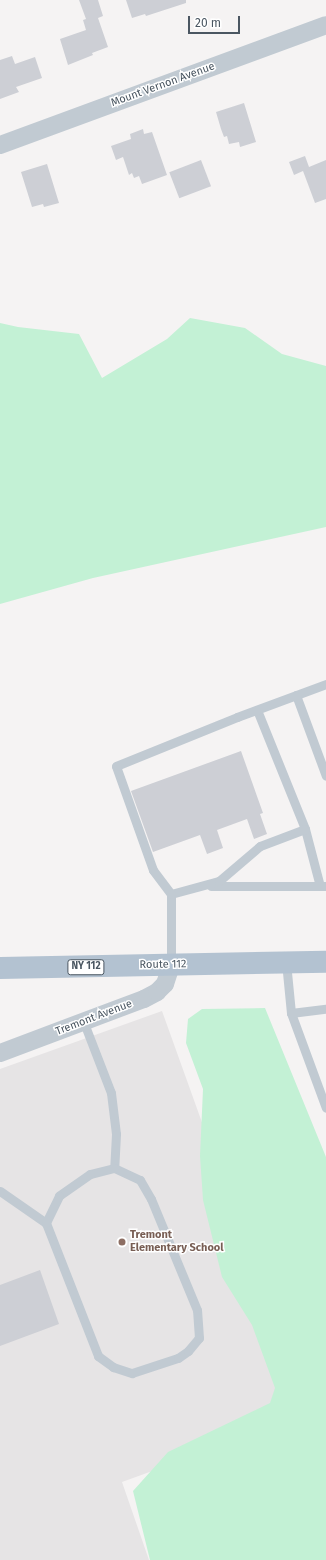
<!DOCTYPE html>
<html>
<head>
<meta charset="utf-8">
<style>
  body { margin:0 }
  #map { position:relative; width:326px; height:1560px; overflow:hidden; background:#f5f3f3; font-family:"Fira Sans",sans-serif }
  div>[style] { position:absolute }
  .education>* { inset:0; background:#e6e4e5 }
  .green>* { inset:0; background:#c3f1d5 }
  .building>* { inset:0; background:#cdcfd5; transform-origin:0 0 }
  .service>* { height:9px; margin:-4.5px; padding:0 4.5px; transform-origin:4.5px; border-radius:4.5px; background:#c1cad2 }
  .minor>* { height:18px; margin:-9px; padding:0 9px; transform-origin:9px; border-radius:9px; background:#c1cad2 }
  .primary>* { height:22px; margin:-11px; padding:0 11px; transform-origin:11px; border-radius:11px; background:#b3c2d1 }
  .dots>* { width:11px; height:11px; translate:-50% -50%; box-sizing:border-box; border:2px solid #fff; border-radius:50% }
  span { translate:-50% -50%; white-space:nowrap; text-align:center; line-height:1.15; -webkit-text-stroke:3px #fff; paint-order:stroke }
  .shield-label span { padding:1px 3px; background:#fff; border:1px solid; border-radius:3px; -webkit-text-stroke-width:0 }
  .shield-label { font-size:10px; color:#4a5661; font-weight:700 }
  .street-label { font-size:11px; color:#4a5661 }
  .education-label { font-size:11px; color:#785e54; font-weight:700 }
  .left { translate:0 -50%; text-align:left }
  .scale { position:absolute; left:188px; top:16px; width:52px; height:18px; box-sizing:border-box; border:2px solid #4a5661; border-top:0; padding-left:5px; font-size:12px; line-height:14px; white-space:nowrap; color:#4a5661; -webkit-text-stroke:3px #fff; paint-order:stroke }
</style>
</head>
<body>
<div id="map">
  <div class="education">
    <i style="clip-path:polygon(162px 1011px,307px 1415px,122px 1482px,149px 1560px,0 1560px,0 1069px)"></i>
  </div>
  <div class="green">
    <i style="clip-path:polygon(190px 318px,245px 328px,282px 354px,326px 366px,326px 527px,93px 578px,0 604px,0 323px,18px 327px,79px 334px,102px 378px,167px 339px)"></i>
    <i style="clip-path:polygon(265px 1008px,326px 1157px,326px 1560px,150px 1560px,133px 1491px,168px 1452px,270px 1403px,275px 1388px,252px 1325px,222px 1277px,203px 1200px,200px 1156px,203px 1089px,186px 1043px,188px 1019px,202px 1009px)"></i>
  </div>
  <div class="building">
    <i style="clip-path:polygon(79px 0,98px 0,103px 16px,98px 18px,108px 47px,92px 53px,93px 55px,68px 65px,60px 39px,86px 30px,83px 20px,86px 19px)"></i>
    <i style="clip-path:polygon(126px 0,186px 0,186px 3px,146px 16px,145px 14px,132px 18px)"></i>
    <i style="clip-path:polygon(12px 56px,15px 64px,35px 57px,42px 78px,16px 87px,19px 92px,0 99px,0 60px)"></i>
    <i style="clip-path:polygon(244px 103px,256px 142px,240px 147px,239px 142px,229px 144px,227px 136px,224px 137px,221px 129px,216px 112px)"></i>
    <i style="clip-path:polygon(143px 129px,144px 134px,152px 132px,167px 175px,142px 184px,139px 176px,134px 178px,132px 173px,129px 175px,123px 157px,116px 160px,111px 146px,131px 139px,130px 134px)"></i>
    <i style="clip-path:polygon(305px 156px,309px 167px,326px 160px,326px 199px,315px 203px,303px 171px,294px 175px,289px 162px)"></i>
    <i style="left:201px;top:160px;width:28px;height:34px;rotate:69deg"></i>
    <i style="clip-path:polygon(47px 164px,59px 203px,44px 207px,43px 204px,32px 207px,21px 172px)"></i>
    <i style="clip-path:polygon(241px 751px,263px 813px,260px 814px,267px 834px,254px 839px,247px 819px,217px 830px,223px 848px,207px 854px,200px 835px,153px 852px,131px 791px)"></i>
    <i style="clip-path:polygon(40px 1270px,59px 1324px,0 1346px,0 1285px)"></i>
  </div>
  <div class="service">
    <i style="left:296px;top:695px;width:86px;rotate:69.7deg"></i>
    <i style="left:257px;top:710px;width:128px;rotate:68deg"></i>
    <i style="left:305px;top:829px;width:59px;rotate:75.3deg"></i>
    <i style="left:211px;top:886px;width:114px"></i>
    <i style="left:171px;top:894px;width:50px;rotate:-15.2deg"></i>
    <i style="left:219px;top:881px;width:54px;rotate:-40.5deg"></i>
    <i style="left:260px;top:846px;width:48px;rotate:-20.7deg"></i>
    <i style="left:286px;top:962px;width:51px;rotate:84.4deg"></i>
    <i style="left:291px;top:1013px;width:101px;rotate:69.8deg"></i>
    <i style="left:171px;top:965px;width:71px;rotate:-90deg"></i>
    <i style="left:171px;top:894px;width:30px;rotate:-127deg"></i>
    <i style="left:153px;top:870px;width:110px;rotate:-109.6deg"></i>
    <i style="left:116px;top:766px;width:131px;rotate:-22deg"></i>
    <i style="left:237px;top:717px;width:95px;rotate:-20.3deg"></i>
    <i style="left:291px;top:1013px;width:35px;rotate:-7deg"></i>
    <i style="left:84px;top:1023px;width:75px;rotate:68.9deg"></i>
    <i style="left:111px;top:1093px;width:41px;rotate:83deg"></i>
    <i style="left:116px;top:1134px;width:34px;rotate:93deg"></i>
    <i style="left:0;top:1191px;width:56px;rotate:34.8deg"></i>
    <i style="left:46px;top:1223px;width:143px;rotate:68.6deg"></i>
    <i style="left:98px;top:1356px;width:19px;rotate:36deg"></i>
    <i style="left:113px;top:1367px;width:20px;rotate:18deg"></i>
    <i style="left:132px;top:1373px;width:48px;rotate:-18.1deg"></i>
    <i style="left:178px;top:1358px;width:12px;rotate:-35deg"></i>
    <i style="left:188px;top:1351px;width:17px;rotate:-50deg"></i>
    <i style="left:199px;top:1338px;width:28px;rotate:-94deg"></i>
    <i style="left:197px;top:1310px;width:120px;rotate:-112.5deg"></i>
    <i style="left:151px;top:1199px;width:22px;rotate:-120deg"></i>
    <i style="left:140px;top:1180px;width:29px;rotate:-155deg"></i>
    <i style="left:114px;top:1168px;width:25px;rotate:166deg"></i>
    <i style="left:90px;top:1174px;width:38px;rotate:145deg"></i>
    <i style="left:59px;top:1196px;width:30px;rotate:116deg"></i>
  </div>
  <div class="minor">
    <i style="left:0;top:145px;width:347px;rotate:-20.2deg"></i>
    <i style="left:0;top:1053px;width:154px;rotate:-20.6deg"></i>
    <i style="left:144px;top:999px;width:15px;rotate:-28deg"></i>
    <i style="left:157px;top:992px;width:11px;rotate:-45deg"></i>
    <i style="left:165px;top:984px;width:20px;rotate:-72deg"></i>
  </div>
  <div class="primary">
    <i style="left:0;top:968px;width:326px;rotate:-1.1deg"></i>
  </div>
  <div class="dots">
    <i style="left:122px;top:1242px;background:#8d6e63"></i>
  </div>
  <div class="shield-label">
    <span style="left:86px;top:967px">NY 112</span>
  </div>
  <div class="street-label">
    <span style="left:163px;top:85px;rotate:-20deg">Mount Vernon Avenue</span>
    <span style="left:163px;top:965px;rotate:-1deg">Route 112</span>
    <span style="left:94px;top:1018px;rotate:-21deg">Tremont Avenue</span>
  </div>
  <div class="education-label">
    <span class="left" style="left:130px;top:1242px">Tremont<br>Elementary School</span>
  </div>
  <div class="scale">20 m</div>
</div>
</body>
</html>
